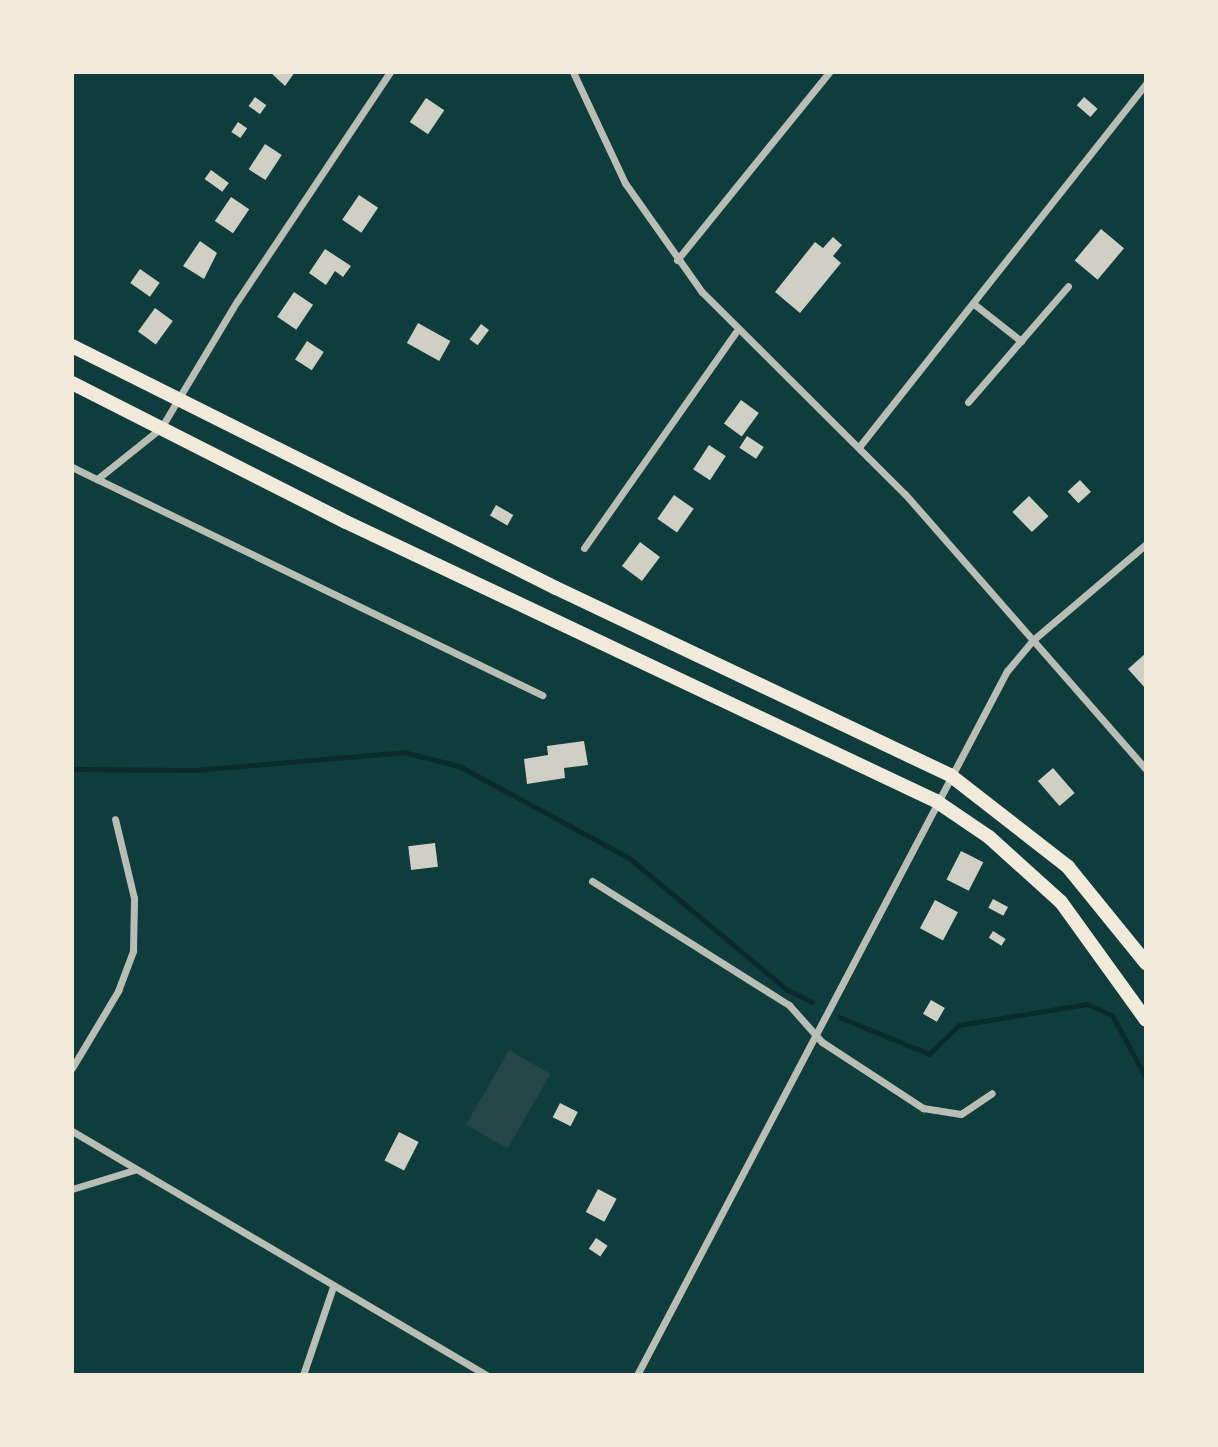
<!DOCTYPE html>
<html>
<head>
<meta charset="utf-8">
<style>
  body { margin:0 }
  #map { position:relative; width:1218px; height:1447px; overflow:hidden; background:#0f3d3e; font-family:Arial,sans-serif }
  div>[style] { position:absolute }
  .green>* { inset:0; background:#244646; transform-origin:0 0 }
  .stream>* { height:5px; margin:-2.5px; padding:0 2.5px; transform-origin:2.5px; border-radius:2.5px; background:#0a2a2b }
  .building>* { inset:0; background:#cfcfc3; transform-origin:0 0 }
  .minor>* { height:7px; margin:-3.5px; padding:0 3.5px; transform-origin:3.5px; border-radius:3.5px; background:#b8beb3 }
  .secondary>* { height:14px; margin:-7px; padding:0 7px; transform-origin:7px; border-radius:7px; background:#f1e9da }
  span { translate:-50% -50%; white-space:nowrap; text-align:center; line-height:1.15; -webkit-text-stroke:7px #f1e9da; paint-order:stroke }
  .frame { position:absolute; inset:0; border:74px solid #f1e9da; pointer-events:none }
</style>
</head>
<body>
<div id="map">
  <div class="green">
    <i style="left:509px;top:1050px;width:48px;height:86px;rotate:30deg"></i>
  </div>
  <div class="stream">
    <i style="left:72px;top:769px;width:123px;rotate:0.5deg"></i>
    <i style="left:195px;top:770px;width:209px;rotate:-4.9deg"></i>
    <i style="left:403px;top:752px;width:58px;rotate:14deg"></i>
    <i style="left:459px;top:766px;width:193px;rotate:28.4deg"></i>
    <i style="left:629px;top:858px;width:204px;rotate:39.8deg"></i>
    <i style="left:786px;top:989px;width:29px;rotate:27deg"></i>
    <i style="left:839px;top:1017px;width:97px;rotate:22.3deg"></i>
    <i style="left:929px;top:1054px;width:42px;rotate:-44deg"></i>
    <i style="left:959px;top:1025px;width:130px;rotate:-9.3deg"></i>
    <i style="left:1087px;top:1004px;width:27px;rotate:24deg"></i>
    <i style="left:1112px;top:1015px;width:72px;rotate:61.6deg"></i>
  </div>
  <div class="building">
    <i style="clip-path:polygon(270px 72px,295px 72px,285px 86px)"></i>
    <i style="left:255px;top:97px;width:14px;height:11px;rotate:36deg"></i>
    <i style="left:1084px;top:97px;width:18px;height:11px;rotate:41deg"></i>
    <i style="left:426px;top:98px;width:22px;height:29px;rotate:34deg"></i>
    <i style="left:238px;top:122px;width:11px;height:12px;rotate:34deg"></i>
    <i style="left:265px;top:144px;width:20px;height:30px;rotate:33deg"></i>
    <i style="left:211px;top:170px;width:22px;height:11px;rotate:36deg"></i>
    <i style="left:359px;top:195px;width:23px;height:30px;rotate:34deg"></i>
    <i style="left:231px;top:197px;width:22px;height:29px;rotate:34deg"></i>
    <i style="left:1101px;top:229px;width:30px;height:41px;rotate:40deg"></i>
    <i style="clip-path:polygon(833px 237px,842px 245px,833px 256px,841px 263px,800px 313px,775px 292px,815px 242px,823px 248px)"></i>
    <i style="clip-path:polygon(200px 241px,217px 253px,204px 279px,183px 266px)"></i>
    <i style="clip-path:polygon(325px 249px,351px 266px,343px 277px,335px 271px,326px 285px,309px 273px)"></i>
    <i style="left:140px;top:269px;width:24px;height:17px;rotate:35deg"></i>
    <i style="left:294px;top:292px;width:23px;height:30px;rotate:34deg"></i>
    <i style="left:155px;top:308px;width:22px;height:29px;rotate:36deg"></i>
    <i style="left:418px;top:323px;width:37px;height:23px;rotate:29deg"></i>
    <i style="left:481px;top:324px;width:10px;height:19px;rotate:37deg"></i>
    <i style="left:307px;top:341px;width:20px;height:22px;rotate:33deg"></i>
    <i style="left:741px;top:400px;width:22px;height:29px;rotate:36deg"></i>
    <i style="left:747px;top:436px;width:20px;height:14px;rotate:33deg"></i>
    <i style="left:709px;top:445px;width:20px;height:29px;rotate:33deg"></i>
    <i style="left:1080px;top:480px;width:16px;height:17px;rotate:47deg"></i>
    <i style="left:674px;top:495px;width:24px;height:29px;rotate:35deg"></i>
    <i style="left:1029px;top:496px;width:28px;height:23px;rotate:46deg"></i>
    <i style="left:496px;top:505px;width:20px;height:12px;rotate:30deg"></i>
    <i style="left:640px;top:542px;width:25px;height:30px;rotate:37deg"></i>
    <i style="clip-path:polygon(1146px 653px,1146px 689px,1128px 669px)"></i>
    <i style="clip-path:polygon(584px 741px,588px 765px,564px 768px,565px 778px,527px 784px,524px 759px,548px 755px,547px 746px)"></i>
    <i style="left:1053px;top:768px;width:33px;height:20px;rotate:49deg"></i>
    <i style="left:435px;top:843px;width:24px;height:27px;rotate:83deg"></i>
    <i style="left:961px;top:851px;width:25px;height:32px;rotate:27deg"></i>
    <i style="left:993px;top:899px;width:17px;height:10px;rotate:28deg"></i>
    <i style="left:935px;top:900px;width:26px;height:32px;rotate:28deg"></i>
    <i style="left:993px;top:931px;width:15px;height:8px;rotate:32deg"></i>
    <i style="left:931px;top:1000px;width:16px;height:16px;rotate:30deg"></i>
    <i style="left:560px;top:1103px;width:20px;height:16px;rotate:27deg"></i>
    <i style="left:399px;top:1132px;width:22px;height:32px;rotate:27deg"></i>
    <i style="left:598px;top:1189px;width:21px;height:26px;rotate:28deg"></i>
    <i style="left:596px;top:1238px;width:14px;height:13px;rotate:34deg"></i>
  </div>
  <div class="minor">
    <i style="left:390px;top:72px;width:275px;rotate:123.7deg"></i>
    <i style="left:237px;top:301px;width:148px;rotate:120.9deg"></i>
    <i style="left:161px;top:428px;width:82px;rotate:141.4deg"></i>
    <i style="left:97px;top:479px;width:495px;rotate:25.9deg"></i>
    <i style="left:573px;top:72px;width:123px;rotate:64.9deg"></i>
    <i style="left:625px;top:183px;width:133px;rotate:54.8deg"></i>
    <i style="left:702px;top:292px;width:286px;rotate:44.9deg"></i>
    <i style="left:905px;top:494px;width:366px;rotate:48.8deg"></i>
    <i style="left:677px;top:260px;width:242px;rotate:-51deg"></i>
    <i style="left:974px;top:304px;width:60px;rotate:38.2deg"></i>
    <i style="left:968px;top:402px;width:153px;rotate:-49.2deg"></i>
    <i style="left:859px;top:447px;width:464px;rotate:-51.7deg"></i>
    <i style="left:72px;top:467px;width:28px;rotate:26deg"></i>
    <i style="left:584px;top:548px;width:264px;rotate:-54.9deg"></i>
    <i style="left:592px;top:881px;width:233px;rotate:32.2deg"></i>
    <i style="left:789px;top:1005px;width:50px;rotate:48.3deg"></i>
    <i style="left:822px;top:1042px;width:121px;rotate:33.2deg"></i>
    <i style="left:923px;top:1108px;width:38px;rotate:9deg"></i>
    <i style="left:961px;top:1114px;width:37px;rotate:-34deg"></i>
    <i style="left:72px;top:1068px;width:90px;rotate:-59.1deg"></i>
    <i style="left:118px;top:991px;width:43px;rotate:-69.4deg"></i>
    <i style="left:133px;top:951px;width:53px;rotate:-88.9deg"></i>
    <i style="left:134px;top:898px;width:81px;rotate:-103.5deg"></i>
    <i style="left:72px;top:1131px;width:481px;rotate:30.5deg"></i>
    <i style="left:72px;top:1189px;width:65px;rotate:-17deg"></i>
    <i style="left:303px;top:1375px;width:93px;rotate:-71.2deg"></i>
    <i style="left:637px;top:1375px;width:795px;rotate:-62.28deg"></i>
    <i style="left:1007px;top:671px;width:40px;rotate:-50deg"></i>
    <i style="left:1033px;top:640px;width:148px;rotate:-40.3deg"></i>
  </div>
  <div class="secondary">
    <i style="left:72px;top:346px;width:541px;rotate:26.57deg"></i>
    <i style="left:556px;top:588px;width:436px;rotate:25.4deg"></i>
    <i style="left:950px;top:775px;width:150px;rotate:37.9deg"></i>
    <i style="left:1068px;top:867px;width:124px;rotate:50.9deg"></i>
    <i style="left:72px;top:383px;width:307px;rotate:26.9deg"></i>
    <i style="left:346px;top:522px;width:653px;rotate:25.31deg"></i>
    <i style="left:936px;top:801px;width:64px;rotate:34.2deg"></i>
    <i style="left:989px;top:837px;width:97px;rotate:42.1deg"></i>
    <i style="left:1061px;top:902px;width:145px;rotate:54.2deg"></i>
  </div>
  <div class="frame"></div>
</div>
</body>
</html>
